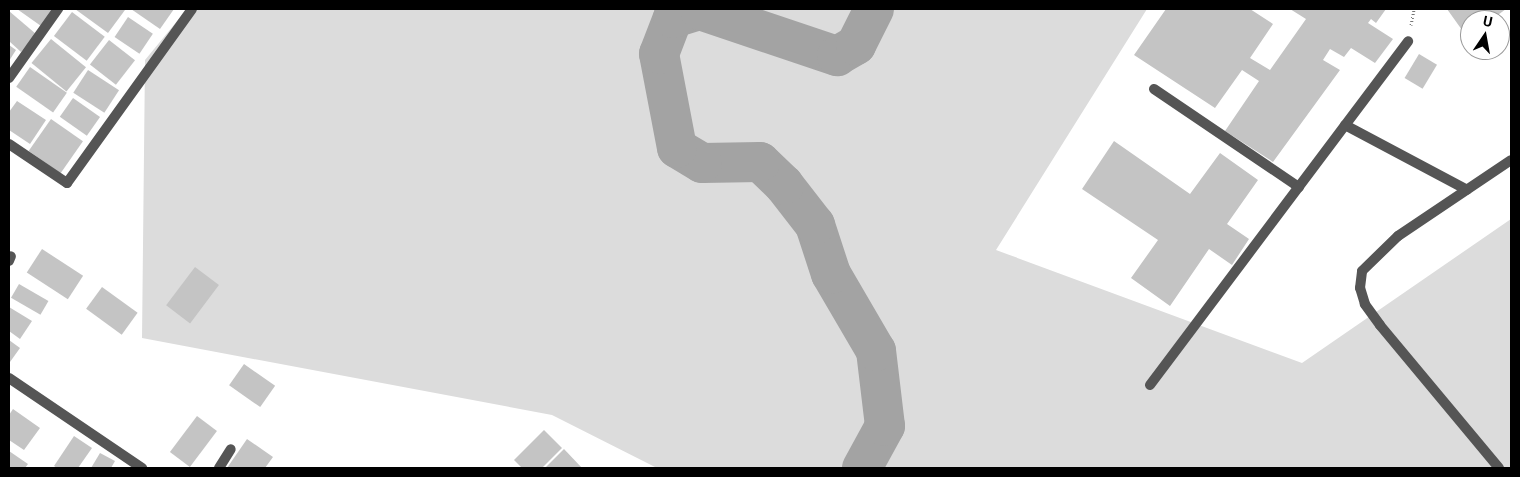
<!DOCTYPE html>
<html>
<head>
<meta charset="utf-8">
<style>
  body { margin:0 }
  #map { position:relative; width:1520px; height:477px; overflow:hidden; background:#fff; font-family:Roboto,sans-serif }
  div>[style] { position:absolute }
  .green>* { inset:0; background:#dcdcdc }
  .river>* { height:40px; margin:-20px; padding:0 20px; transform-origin:20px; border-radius:20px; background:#a3a3a3 }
  .building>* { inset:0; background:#c4c4c4; transform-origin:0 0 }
  .path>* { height:3px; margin-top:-1.5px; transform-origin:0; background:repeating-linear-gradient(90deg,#777 0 1px,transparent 0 3.5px) }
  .lane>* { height:10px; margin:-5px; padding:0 5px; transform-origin:5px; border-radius:5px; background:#555 }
  .street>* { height:10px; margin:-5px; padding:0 5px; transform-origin:5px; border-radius:5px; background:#555 }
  span { translate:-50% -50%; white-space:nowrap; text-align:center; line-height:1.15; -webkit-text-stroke:4px #fff; paint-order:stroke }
  .frame { position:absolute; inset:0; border:10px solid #000; pointer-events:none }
  .north { position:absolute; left:1460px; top:10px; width:50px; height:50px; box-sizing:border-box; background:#fff; border:1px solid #999; border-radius:50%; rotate:12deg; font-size:14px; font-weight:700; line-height:20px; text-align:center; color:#000 }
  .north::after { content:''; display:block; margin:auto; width:18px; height:22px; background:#000; clip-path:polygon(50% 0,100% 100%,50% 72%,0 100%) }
</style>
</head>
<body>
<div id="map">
  <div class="green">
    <i style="clip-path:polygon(187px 9px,1147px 9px,996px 250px,1302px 363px,1511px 219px,1511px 468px,657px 468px,552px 415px,142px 338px,145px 60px)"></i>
  </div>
  <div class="river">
    <i style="left:862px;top:468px;width:48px;rotate:-61.3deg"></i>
    <i style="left:885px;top:426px;width:76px;rotate:-96.8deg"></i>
    <i style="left:876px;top:351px;width:89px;rotate:-120.3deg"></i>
    <i style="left:831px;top:274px;width:52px;rotate:-108.1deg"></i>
    <i style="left:815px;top:225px;width:51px;rotate:-127.8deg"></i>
    <i style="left:784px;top:185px;width:33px;rotate:-136deg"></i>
    <i style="left:760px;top:162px;width:58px;rotate:179deg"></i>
    <i style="left:702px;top:163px;width:29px;rotate:-149deg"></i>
    <i style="left:677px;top:148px;width:96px;rotate:-100.8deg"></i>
    <i style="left:659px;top:54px;width:39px;rotate:-69deg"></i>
    <i style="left:673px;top:18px;width:28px;rotate:-17deg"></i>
    <i style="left:700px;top:10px;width:145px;rotate:18.6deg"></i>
    <i style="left:837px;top:56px;width:22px;rotate:-30deg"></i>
    <i style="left:856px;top:45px;width:40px;rotate:-63.4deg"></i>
  </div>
  <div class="building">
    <i style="clip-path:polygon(17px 9px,54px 9px,41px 26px)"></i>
    <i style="clip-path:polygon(75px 9px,123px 9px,125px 10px,108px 33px)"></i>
    <i style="clip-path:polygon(131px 9px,174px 9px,160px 29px)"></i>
    <i style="clip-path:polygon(1166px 9px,1250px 9px,1273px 24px,1250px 58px,1270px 70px,1306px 19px,1290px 9px,1386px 9px,1376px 23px,1371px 19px,1368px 23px,1393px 39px,1375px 63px,1351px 48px,1344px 57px,1330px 49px,1323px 60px,1340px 70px,1273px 162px,1225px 131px,1259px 81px,1242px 70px,1215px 108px,1134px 55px)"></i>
    <i style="clip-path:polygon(1447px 9px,1506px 9px,1491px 20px,1470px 20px,1467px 37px)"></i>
    <i style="clip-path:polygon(9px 11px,36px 34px,21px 52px,9px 41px)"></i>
    <i style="left:72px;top:12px;width:41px;height:30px;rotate:37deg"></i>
    <i style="left:128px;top:17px;width:30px;height:24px;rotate:34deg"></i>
    <i style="left:51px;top:39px;width:45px;height:31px;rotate:39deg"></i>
    <i style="left:109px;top:40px;width:33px;height:31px;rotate:38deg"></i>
    <i style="clip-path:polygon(9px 45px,16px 50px,9px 61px)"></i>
    <i style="left:1419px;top:54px;width:21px;height:28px;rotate:31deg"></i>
    <i style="left:30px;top:67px;width:45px;height:24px;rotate:35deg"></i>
    <i style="left:88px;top:70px;width:37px;height:27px;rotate:33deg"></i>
    <i style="left:73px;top:98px;width:33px;height:23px;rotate:35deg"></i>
    <i style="clip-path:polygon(17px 101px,46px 120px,30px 144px,9px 130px,9px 112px)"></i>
    <i style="left:51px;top:119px;width:39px;height:39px;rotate:35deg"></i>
    <i style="clip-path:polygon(1114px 141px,1190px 194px,1220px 153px,1258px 180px,1227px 224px,1249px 239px,1232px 265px,1209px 249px,1170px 306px,1131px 278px,1158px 240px,1082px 189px)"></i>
    <i style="left:42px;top:249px;width:49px;height:28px;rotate:33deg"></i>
    <i style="left:195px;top:267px;width:30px;height:48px;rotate:37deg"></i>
    <i style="left:19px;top:284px;width:34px;height:16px;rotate:30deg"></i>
    <i style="left:102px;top:287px;width:44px;height:27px;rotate:36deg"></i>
    <i style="clip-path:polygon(9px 307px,32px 321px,20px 339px,9px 331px)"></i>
    <i style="clip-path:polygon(9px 340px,20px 348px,10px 362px,9px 361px)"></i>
    <i style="left:244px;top:364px;width:38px;height:26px;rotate:35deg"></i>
    <i style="clip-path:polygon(13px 409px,40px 428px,24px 450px,9px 440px,9px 415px)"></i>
    <i style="left:197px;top:416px;width:25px;height:45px;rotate:37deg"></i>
    <i style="clip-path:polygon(544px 430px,562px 448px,542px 468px,522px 468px,514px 460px)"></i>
    <i style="clip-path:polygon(74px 436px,92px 448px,78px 468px,57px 468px,54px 466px)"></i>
    <i style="clip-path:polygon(247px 439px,273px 457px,265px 468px,227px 468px)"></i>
    <i style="clip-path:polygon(564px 449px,582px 468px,545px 468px)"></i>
    <i style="clip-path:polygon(9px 451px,28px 464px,25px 468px,9px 468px)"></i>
    <i style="clip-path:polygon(100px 453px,115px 461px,111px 468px,91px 468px)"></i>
  </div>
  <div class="path">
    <i style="left:1411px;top:25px;width:16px;rotate:-79deg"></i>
  </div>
  <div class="lane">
    <i style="left:1154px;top:89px;width:175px;rotate:34.1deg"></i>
    <i style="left:1345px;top:125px;width:138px;rotate:28deg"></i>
    <i style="left:1150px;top:385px;width:430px;rotate:-53.1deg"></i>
    <i style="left:1499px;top:468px;width:186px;rotate:-129.8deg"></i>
    <i style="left:1380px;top:325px;width:26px;rotate:-126deg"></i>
    <i style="left:1365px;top:304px;width:17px;rotate:-107deg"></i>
    <i style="left:1360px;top:288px;width:17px;rotate:-83deg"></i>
    <i style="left:1362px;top:271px;width:50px;rotate:-44.2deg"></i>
    <i style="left:1398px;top:236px;width:136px;rotate:-33.9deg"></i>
  </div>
  <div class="street">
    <i style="left:9px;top:78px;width:85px;rotate:-54.6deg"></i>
    <i style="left:9px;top:144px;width:70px;rotate:33.9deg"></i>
    <i style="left:67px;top:183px;width:214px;rotate:-54.3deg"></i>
    <i style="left:9px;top:261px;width:5px;rotate:-68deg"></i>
    <i style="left:9px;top:378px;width:161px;rotate:34.1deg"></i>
    <i style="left:219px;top:468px;width:22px;rotate:-58deg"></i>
  </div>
  <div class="frame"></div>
  <div class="north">U</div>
</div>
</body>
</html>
